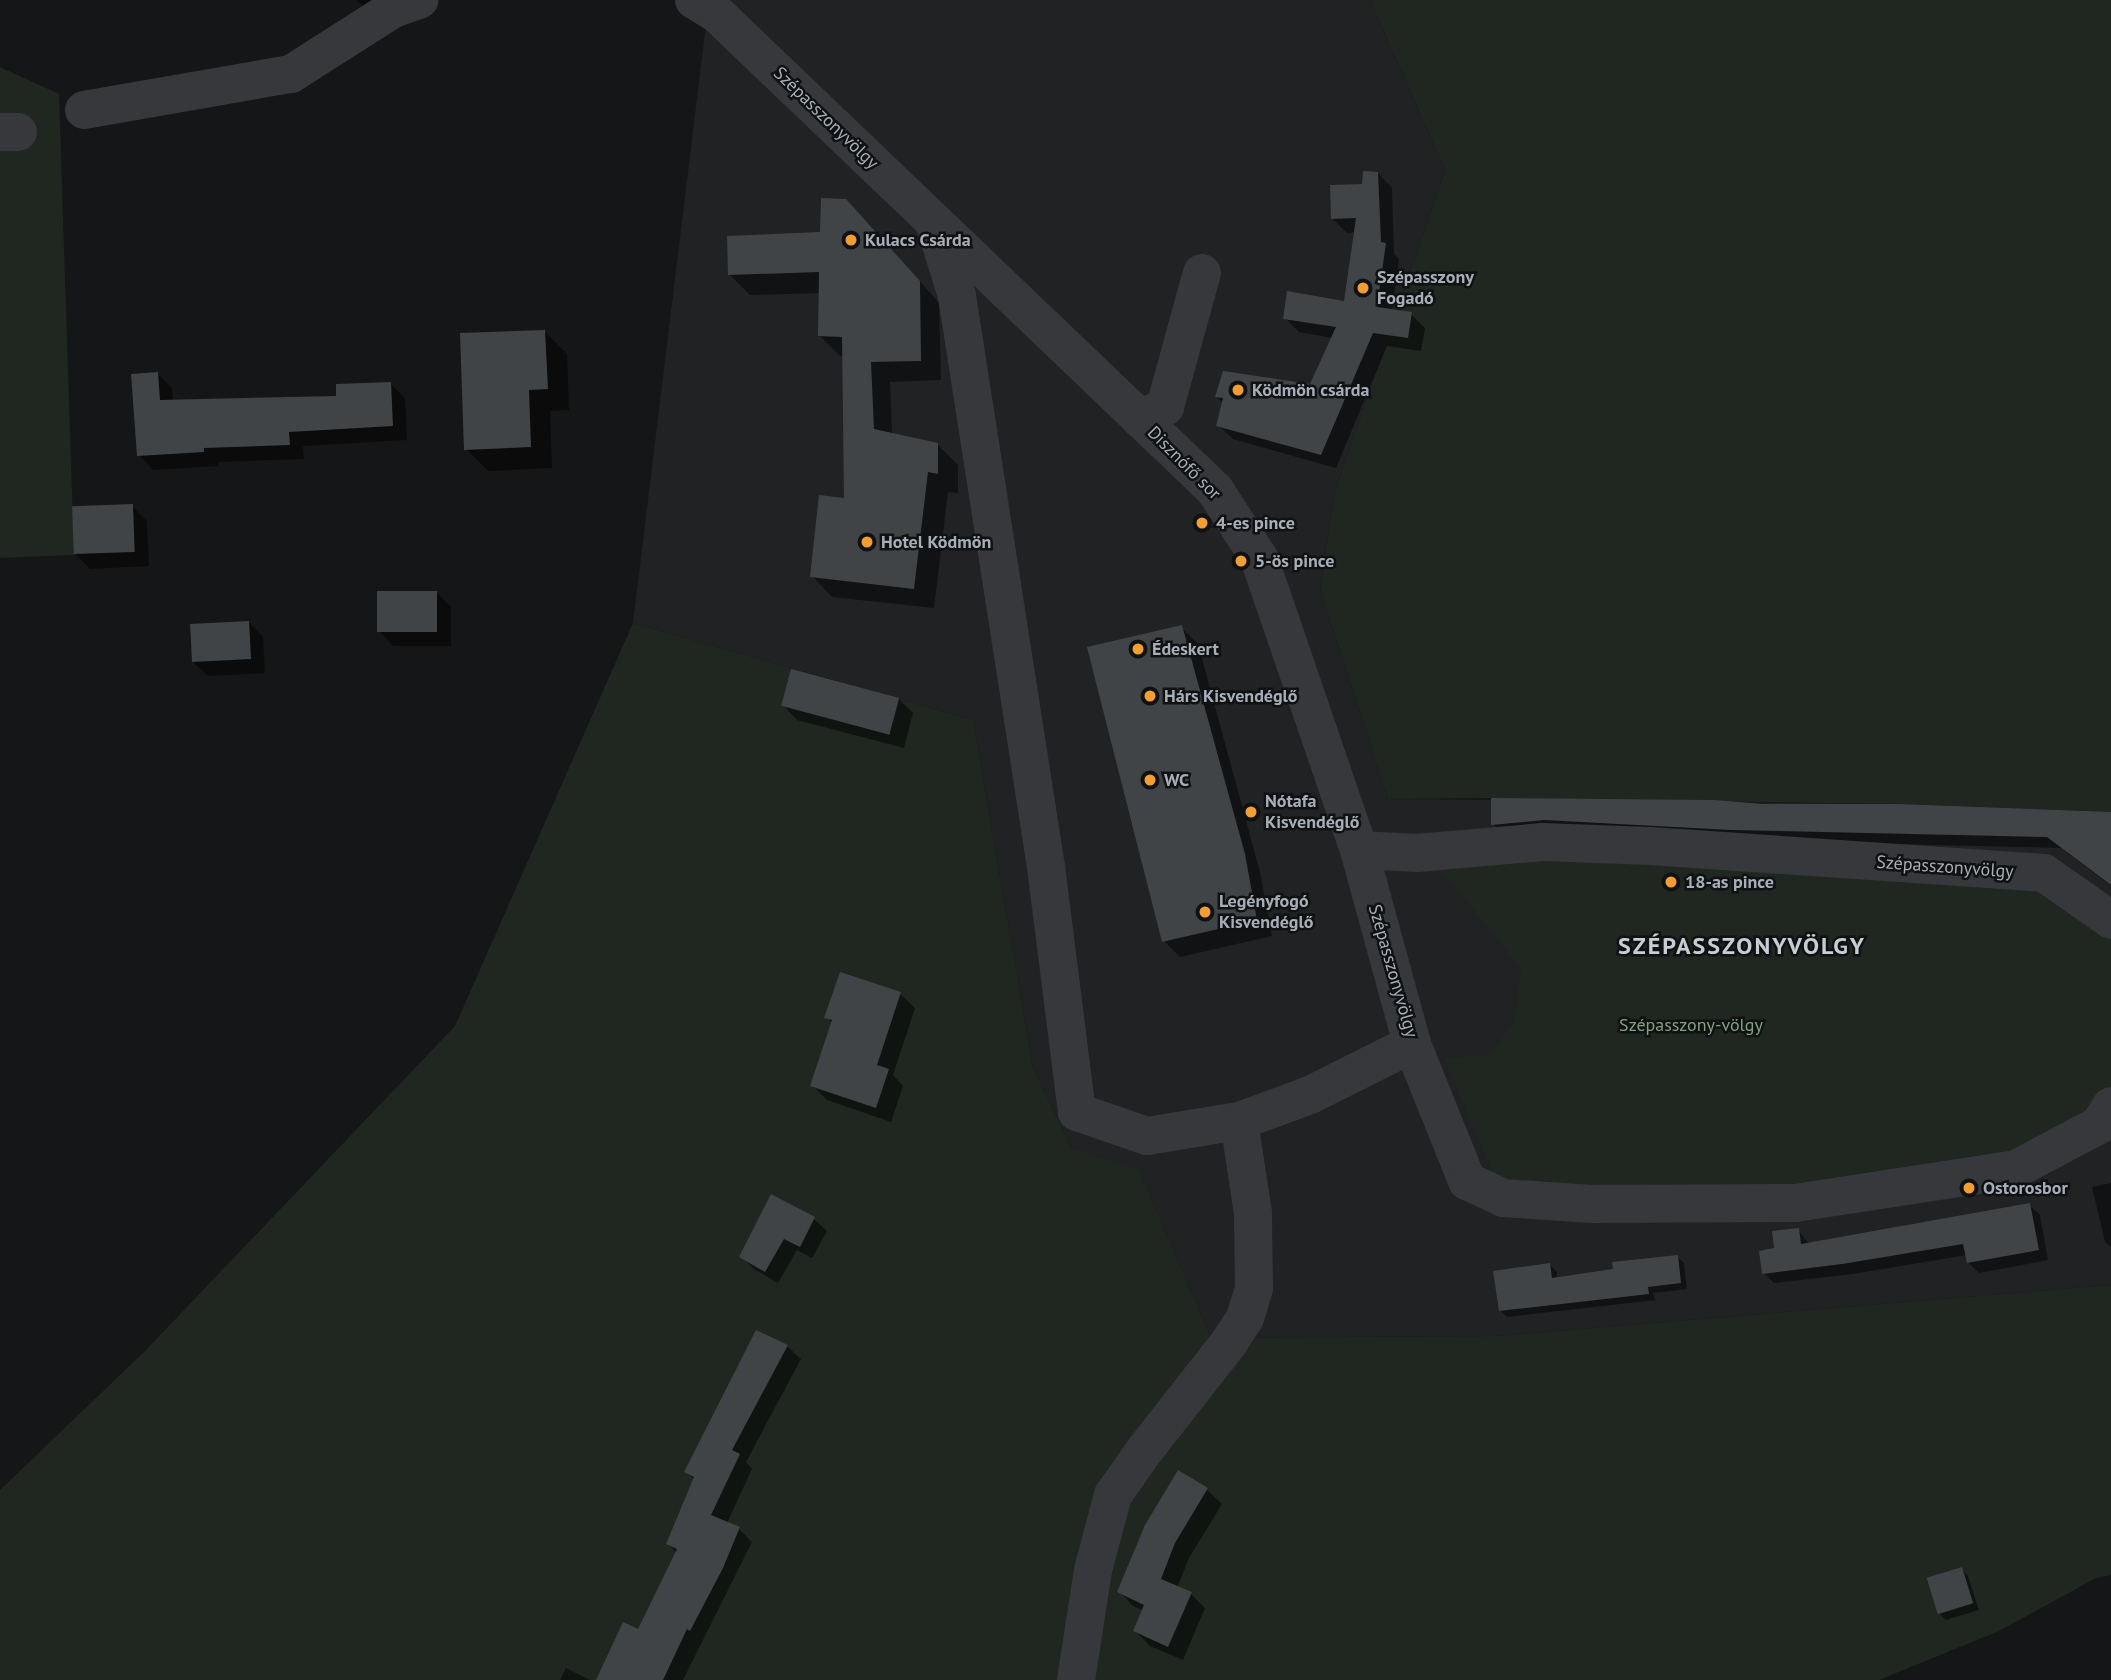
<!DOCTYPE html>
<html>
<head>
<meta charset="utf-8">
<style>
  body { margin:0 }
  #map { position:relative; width:2111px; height:1680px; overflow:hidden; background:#151617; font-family:"PT Sans",sans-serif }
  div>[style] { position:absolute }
  .built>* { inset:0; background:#212224 }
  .green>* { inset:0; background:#1f2720 }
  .shadow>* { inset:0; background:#0007 }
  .building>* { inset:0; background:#414447; transform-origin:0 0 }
  .minor>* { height:38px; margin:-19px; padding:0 19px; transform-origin:19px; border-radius:19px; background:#36383c }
  .dots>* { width:19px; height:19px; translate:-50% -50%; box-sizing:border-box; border:4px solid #101112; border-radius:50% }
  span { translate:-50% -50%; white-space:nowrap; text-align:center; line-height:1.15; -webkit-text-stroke:5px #101112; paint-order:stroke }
  .street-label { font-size:18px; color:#a7aeb8 }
  .poi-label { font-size:18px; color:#a7aeb8; font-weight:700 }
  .left { translate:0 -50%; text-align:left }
  .park-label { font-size:18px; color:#80a37e }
  .district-label { font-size:24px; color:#c8cdd4; font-weight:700; letter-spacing:2px }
</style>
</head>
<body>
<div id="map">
  <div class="built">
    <i style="clip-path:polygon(709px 0,1370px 0,1445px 170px,1334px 495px,1320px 589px,1388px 799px,1903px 804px,2111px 812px,2111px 1285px,1496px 1336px,1211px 1338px,1139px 1171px,1072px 1148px,1033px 1068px,973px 720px,633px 623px)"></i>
  </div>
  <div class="green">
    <i style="clip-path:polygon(1370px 0,2111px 0,2111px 812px,1903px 804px,1491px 798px,1388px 799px,1320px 589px,1334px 495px,1445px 170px)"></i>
    <i style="clip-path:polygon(0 67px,59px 94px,74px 555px,0 558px)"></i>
    <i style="clip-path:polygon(633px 623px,973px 720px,1033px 1068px,1072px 1148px,1139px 1170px,1211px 1338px,1496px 1336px,2111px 1285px,2111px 1575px,2096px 1578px,1999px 1631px,1879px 1680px,0 1680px,0 1490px,144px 1352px,455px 1026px)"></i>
    <i style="clip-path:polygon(1417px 853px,2044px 873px,2111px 920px,2111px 1106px,2016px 1169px,1679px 1203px,1503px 1198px,1444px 1058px,1488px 1055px,1514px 1022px,1521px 969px,1452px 883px)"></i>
  </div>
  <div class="shadow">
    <i style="clip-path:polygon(357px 0,397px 0,373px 17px)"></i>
    <i style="clip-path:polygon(1378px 173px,1392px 188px,1394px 254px,1399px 259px,1392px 311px,1411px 314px,1425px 328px,1421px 351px,1387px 346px,1336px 468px,1233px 439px,1218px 425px,1223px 403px,1217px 397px,1311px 386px,1333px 338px,1299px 332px,1285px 318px,1346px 303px,1356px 232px,1347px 233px,1333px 219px)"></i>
    <i style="clip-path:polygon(866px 221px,939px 303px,941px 380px,890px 382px,892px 435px,937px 444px,958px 465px,958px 493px,948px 492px,934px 608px,832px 597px,812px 576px,846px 500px,844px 356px,840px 356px,820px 336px,820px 293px,750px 295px,730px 275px,822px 233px)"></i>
    <i style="clip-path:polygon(545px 332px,567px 354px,569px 410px,550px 411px,552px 468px,488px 471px,466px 449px)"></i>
    <i style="clip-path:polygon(158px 374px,172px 388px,173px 401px,338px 398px,390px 383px,405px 398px,407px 440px,303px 446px,304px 459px,218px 462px,218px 466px,153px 470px,139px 455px)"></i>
    <i style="clip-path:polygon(132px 506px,147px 521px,149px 566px,90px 569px,76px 555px)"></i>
    <i style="clip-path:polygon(437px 593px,451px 607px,451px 646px,393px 646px,379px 631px)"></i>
    <i style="clip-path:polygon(249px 622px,263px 637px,265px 673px,208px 676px,193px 662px)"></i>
    <i style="clip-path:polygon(1181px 627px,1198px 644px,1260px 872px,1272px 936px,1180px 957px,1164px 941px)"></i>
    <i style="clip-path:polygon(898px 698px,913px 713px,904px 748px,797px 720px,783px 705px)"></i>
    <i style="clip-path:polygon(1714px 802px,2111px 815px,2111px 886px,2061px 848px,1504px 835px,1493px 824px)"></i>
    <i style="clip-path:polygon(900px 994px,915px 1008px,893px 1075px,903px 1086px,891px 1122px,827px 1100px,812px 1085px,833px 1023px,826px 1017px)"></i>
    <i style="clip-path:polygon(2111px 1183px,2111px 1247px,2105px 1242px,2092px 1187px)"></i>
    <i style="clip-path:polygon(2029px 1205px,2040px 1215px,2048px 1260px,1979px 1273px,1969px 1263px,1967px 1255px,1853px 1274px,1774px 1283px,1764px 1273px,1776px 1250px,1798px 1230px,1809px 1244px)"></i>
    <i style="clip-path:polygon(814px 1219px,827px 1231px,812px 1258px,797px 1250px,778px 1283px,754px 1269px,742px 1257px)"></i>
    <i style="clip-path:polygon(1678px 1257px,1684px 1263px,1687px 1289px,1653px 1293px,1655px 1300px,1507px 1317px,1500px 1310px,1550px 1265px,1557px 1272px,1557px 1279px,1615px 1271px)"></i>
    <i style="clip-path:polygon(787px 1346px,801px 1359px,746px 1462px,752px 1469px,727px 1523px,739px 1529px,752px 1542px,683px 1680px,598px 1680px,639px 1631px,677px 1553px,668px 1544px,695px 1480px,686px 1472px)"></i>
    <i style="clip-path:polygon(1207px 1490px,1222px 1504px,1189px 1558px,1177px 1588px,1191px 1594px,1205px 1608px,1183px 1660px,1150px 1646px,1135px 1631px,1144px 1611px,1133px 1606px,1119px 1591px)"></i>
    <i style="clip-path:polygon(1962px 1569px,1968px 1576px,1979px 1610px,1946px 1620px,1939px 1613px)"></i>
    <i style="clip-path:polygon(566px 1668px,590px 1680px,560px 1680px)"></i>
  </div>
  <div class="building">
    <i style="clip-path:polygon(1363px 171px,1378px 172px,1381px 242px,1386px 243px,1377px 307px,1412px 312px,1408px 338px,1373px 333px,1321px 455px,1216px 426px,1223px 398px,1215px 397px,1223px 371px,1310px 384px,1336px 327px,1283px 319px,1287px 291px,1344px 301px,1356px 218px,1331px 219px,1330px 185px,1362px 184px)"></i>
    <i style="clip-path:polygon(821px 198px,846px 199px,920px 281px,921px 361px,871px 362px,874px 429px,938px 443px,938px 474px,928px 472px,914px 589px,810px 577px,819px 495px,844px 498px,842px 337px,818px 336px,819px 272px,728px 275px,727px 236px,820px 232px)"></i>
    <i style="clip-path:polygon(545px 330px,548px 389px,529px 390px,531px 447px,464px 450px,460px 333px)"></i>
    <i style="clip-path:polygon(158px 372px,160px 400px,336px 396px,336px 384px,391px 382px,393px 426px,289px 432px,290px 445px,204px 448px,204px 452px,137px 456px,131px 374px)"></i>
    <i style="left:133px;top:504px;width:48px;height:61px;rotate:88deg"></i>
    <i style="left:377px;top:591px;width:60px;height:41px"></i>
    <i style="left:249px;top:621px;width:38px;height:59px;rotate:87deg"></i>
    <i style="clip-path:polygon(1182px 625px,1245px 854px,1257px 920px,1162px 942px,1087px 647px)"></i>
    <i style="left:791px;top:669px;width:112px;height:38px;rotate:15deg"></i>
    <i style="clip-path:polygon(1491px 798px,1714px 800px,1763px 804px,1898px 804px,2111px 812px,2111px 885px,2047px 837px,1731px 830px,1544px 820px,1491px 825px)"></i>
    <i style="clip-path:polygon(840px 972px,901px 992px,877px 1065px,889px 1069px,876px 1108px,810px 1086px,832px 1020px,824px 1018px)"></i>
    <i style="clip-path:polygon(771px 1194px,815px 1217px,800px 1247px,784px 1239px,765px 1272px,739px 1257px)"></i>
    <i style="clip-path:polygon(2030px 1203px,2039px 1250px,1967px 1263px,1963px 1244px,1842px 1264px,1762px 1274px,1759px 1251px,1774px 1248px,1772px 1231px,1799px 1228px,1801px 1244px)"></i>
    <i style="clip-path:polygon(1678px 1255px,1681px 1283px,1648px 1287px,1649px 1294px,1499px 1311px,1493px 1271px,1550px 1263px,1552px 1278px,1613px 1269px,1612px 1262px)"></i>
    <i style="clip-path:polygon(756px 1330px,788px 1345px,732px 1450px,740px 1454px,711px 1515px,740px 1527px,723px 1568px,690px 1631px,687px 1629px,663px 1680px,596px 1680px,623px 1622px,638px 1629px,677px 1549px,666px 1544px,694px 1477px,684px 1472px)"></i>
    <i style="clip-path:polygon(1178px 1470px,1208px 1488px,1175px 1543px,1161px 1579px,1192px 1592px,1168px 1647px,1133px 1631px,1144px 1605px,1117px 1592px,1145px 1525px)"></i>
    <i style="left:1962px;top:1567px;width:38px;height:37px;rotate:73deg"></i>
  </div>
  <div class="minor">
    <i style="left:694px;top:0;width:26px;rotate:31deg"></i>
    <i style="left:716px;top:13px;width:690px;rotate:43.71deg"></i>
    <i style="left:1215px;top:490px;width:81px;rotate:57.1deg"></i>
    <i style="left:1259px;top:558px;width:309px;rotate:71.1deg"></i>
    <i style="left:1359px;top:850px;width:201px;rotate:74.7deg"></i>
    <i style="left:1412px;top:1044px;width:148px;rotate:68.1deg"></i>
    <i style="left:1467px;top:1181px;width:40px;rotate:25deg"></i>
    <i style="left:1503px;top:1198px;width:90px;rotate:3.8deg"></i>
    <i style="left:1593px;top:1204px;width:202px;rotate:-0.3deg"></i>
    <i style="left:1795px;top:1203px;width:224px;rotate:-8.7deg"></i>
    <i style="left:2016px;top:1169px;width:94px;rotate:-27.9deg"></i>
    <i style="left:2099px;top:1125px;width:22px;rotate:-58deg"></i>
    <i style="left:84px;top:110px;width:210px;rotate:-9.9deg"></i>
    <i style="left:291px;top:74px;width:121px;rotate:-32.5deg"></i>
    <i style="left:393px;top:9px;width:28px;rotate:-19deg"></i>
    <i style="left:0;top:132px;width:18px"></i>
    <i style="left:935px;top:225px;width:74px;rotate:72.8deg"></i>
    <i style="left:957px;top:296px;width:578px;rotate:81.14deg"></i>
    <i style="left:1046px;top:867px;width:247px;rotate:82.8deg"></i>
    <i style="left:1077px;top:1112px;width:74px;rotate:18.9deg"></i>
    <i style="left:1147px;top:1136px;width:93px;rotate:-9.3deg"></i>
    <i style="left:1239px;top:1121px;width:76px;rotate:-20.1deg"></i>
    <i style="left:1310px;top:1095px;width:114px;rotate:-26.6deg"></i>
    <i style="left:1140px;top:419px;width:28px;rotate:-26deg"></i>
    <i style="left:1165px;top:407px;width:139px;rotate:-74.6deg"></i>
    <i style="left:1359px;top:850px;width:58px;rotate:3deg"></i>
    <i style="left:1417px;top:853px;width:126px;rotate:-5deg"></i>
    <i style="left:1543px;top:842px;width:107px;rotate:2.1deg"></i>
    <i style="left:1650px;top:846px;width:395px;rotate:3.9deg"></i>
    <i style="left:2044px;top:873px;width:82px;rotate:35deg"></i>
    <i style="left:1076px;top:1680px;width:111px;rotate:-81.2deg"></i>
    <i style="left:1093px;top:1570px;width:78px;rotate:-75.1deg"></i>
    <i style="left:1113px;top:1495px;width:54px;rotate:-54.8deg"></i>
    <i style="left:1144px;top:1451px;width:136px;rotate:-51.9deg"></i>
    <i style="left:1228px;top:1344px;width:31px;rotate:-57deg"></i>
    <i style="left:1245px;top:1318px;width:31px;rotate:-73deg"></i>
    <i style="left:1254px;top:1288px;width:75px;rotate:-90.8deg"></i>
    <i style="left:1253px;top:1213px;width:93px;rotate:-98.7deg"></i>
  </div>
  <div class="dots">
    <i style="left:851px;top:240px;background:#f39e32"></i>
    <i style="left:1363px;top:288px;background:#f39e32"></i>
    <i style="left:1238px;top:390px;background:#f39e32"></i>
    <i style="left:1202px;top:523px;background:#f39e32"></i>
    <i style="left:867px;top:542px;background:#f39e32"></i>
    <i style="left:1241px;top:561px;background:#f39e32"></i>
    <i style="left:1138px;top:649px;background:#f39e32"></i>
    <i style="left:1150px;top:696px;background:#f39e32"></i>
    <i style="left:1150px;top:780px;background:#f39e32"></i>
    <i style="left:1251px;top:812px;background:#f39e32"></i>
    <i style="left:1671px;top:882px;background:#f39e32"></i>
    <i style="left:1205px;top:912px;background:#f39e32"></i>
    <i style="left:1969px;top:1188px;background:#f39e32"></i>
  </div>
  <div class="street-label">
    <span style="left:826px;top:118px;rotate:44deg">Szépasszonyvölgy</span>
    <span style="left:1184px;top:463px;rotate:45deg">Disznófő sor</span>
    <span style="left:1945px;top:867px;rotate:4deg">Szépasszonyvölgy</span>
    <span style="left:1393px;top:971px;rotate:74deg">Szépasszonyvölgy</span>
  </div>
  <div class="poi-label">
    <span class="left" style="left:865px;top:240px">Kulacs Csárda</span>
    <span class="left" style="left:1377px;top:288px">Szépasszony<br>Fogadó</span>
    <span class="left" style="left:1252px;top:390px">Ködmön csárda</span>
    <span class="left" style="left:1216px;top:523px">4-es pince</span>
    <span class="left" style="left:881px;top:542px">Hotel Ködmön</span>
    <span class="left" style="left:1255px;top:561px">5-ös pince</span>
    <span class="left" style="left:1152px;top:649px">Édeskert</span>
    <span class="left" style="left:1164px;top:696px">Hárs Kisvendéglő</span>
    <span class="left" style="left:1164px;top:780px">WC</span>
    <span class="left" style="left:1265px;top:812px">Nótafa<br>Kisvendéglő</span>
    <span class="left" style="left:1685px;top:882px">18-as pince</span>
    <span class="left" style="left:1219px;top:912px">Legényfogó<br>Kisvendéglő</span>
    <span class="left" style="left:1983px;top:1188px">Ostorosbor</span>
  </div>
  <div class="park-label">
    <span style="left:1691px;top:1025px">Szépasszony-völgy</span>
  </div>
  <div class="district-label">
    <span style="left:1742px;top:946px">SZÉPASSZONYVÖLGY</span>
  </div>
</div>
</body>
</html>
